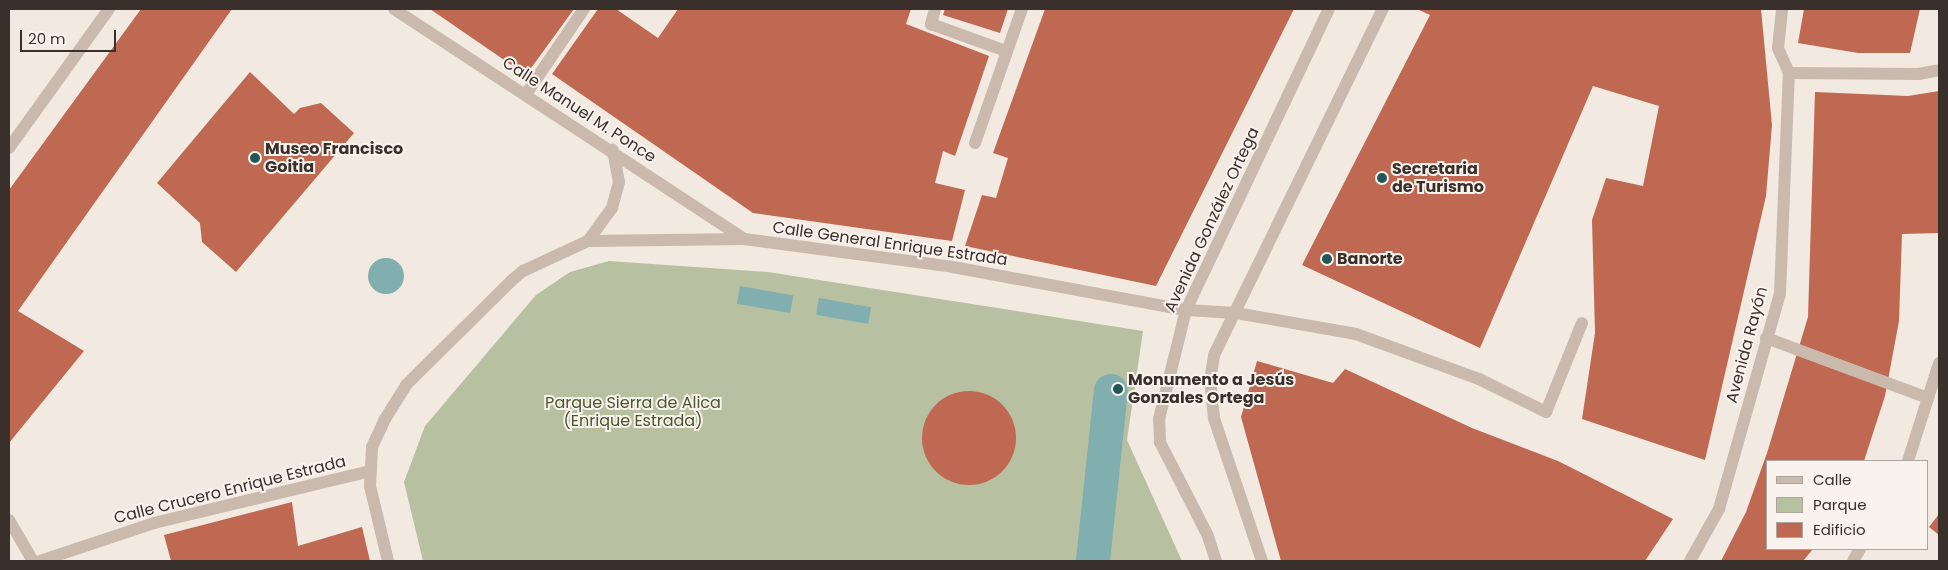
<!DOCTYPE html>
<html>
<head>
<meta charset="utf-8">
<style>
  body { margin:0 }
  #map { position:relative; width:1948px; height:570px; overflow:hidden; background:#f2e9e1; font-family:Poppins,sans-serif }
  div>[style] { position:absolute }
  .green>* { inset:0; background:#b7c1a1 }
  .water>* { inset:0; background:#81aeae; transform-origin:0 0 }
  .round { border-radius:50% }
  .canal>* { height:34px; margin:-17px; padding:0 17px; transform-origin:17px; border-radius:17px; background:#81aeae }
  .building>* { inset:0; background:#bf6852 }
  .service>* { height:12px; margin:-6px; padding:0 6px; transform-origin:6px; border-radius:6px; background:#cab9ad }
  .minor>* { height:12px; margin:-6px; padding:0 6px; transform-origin:6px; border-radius:6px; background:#cab9ad }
  .tertiary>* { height:12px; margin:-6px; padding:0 6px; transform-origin:6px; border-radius:6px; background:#cab9ad }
  .dots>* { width:14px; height:14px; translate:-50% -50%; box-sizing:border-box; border:2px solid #faf3ed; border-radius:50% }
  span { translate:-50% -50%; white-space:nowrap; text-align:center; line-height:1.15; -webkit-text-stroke:4px #faf3ed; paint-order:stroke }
  .street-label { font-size:16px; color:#392f2b }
  .poi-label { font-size:16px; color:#392f2b; font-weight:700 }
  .left { translate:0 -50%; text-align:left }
  .park-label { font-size:16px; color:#495630 }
  .frame { position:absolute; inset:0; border:10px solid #392f2b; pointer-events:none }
  .legend { position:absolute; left:1766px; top:460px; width:162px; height:90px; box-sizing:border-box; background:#faf3ed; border:1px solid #ada59f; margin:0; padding:6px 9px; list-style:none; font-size:15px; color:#392f2b }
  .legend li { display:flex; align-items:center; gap:10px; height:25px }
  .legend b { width:25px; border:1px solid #ada59f }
  .scale { position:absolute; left:20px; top:30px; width:96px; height:22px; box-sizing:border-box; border:2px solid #392f2b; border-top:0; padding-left:6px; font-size:15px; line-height:18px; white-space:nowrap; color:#392f2b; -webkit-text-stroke:4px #faf3ed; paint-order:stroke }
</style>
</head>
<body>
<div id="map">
  <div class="green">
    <i style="clip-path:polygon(609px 261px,768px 272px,1143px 331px,1127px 440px,1182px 561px,423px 561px,404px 482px,425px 426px,536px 295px,570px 272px)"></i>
  </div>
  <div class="water">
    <i class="round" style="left:368px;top:258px;width:36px;height:36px"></i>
    <i style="left:740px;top:286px;width:54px;height:18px;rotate:10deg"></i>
    <i style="left:819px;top:298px;width:53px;height:17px;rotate:10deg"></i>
  </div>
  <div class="canal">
    <i style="left:1093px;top:561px;width:171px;rotate:-84deg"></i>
  </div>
  <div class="building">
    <i style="clip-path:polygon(141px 9px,232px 9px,18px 311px,84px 351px,9px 443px,9px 190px)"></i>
    <i style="clip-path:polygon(430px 9px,574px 9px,526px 75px)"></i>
    <i style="clip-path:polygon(598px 9px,616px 9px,658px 38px,678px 9px,911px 9px,906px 24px,989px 56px,955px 156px,943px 151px,935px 183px,965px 190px,952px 241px,753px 213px,552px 74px)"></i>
    <i style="clip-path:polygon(945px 9px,1008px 9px,1000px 33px,943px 15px)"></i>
    <i style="clip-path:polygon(1045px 9px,1294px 9px,1156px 286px,965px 246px,982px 195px,996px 198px,1008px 158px,993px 153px)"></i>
    <i style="clip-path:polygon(1417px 9px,1761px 9px,1772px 125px,1766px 196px,1705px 460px,1582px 419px,1595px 333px,1592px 220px,1606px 178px,1643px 186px,1659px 106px,1593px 86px,1480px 348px,1302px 265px,1430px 15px)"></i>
    <i style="clip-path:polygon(1804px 9px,1920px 9px,1910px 53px,1858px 53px,1798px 43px)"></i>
    <i style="clip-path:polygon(250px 72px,294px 114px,300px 108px,321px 103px,354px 133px,236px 272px,202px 242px,200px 223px,157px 183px)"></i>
    <i style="clip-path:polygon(1939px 91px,1939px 233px,1902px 234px,1899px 321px,1885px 396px,1864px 461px,1767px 461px,1767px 549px,1813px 549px,1803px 561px,1721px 561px,1746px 512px,1767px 453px,1808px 317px,1815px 92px,1908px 96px)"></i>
    <i style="clip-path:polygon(1257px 361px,1333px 383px,1345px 369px,1472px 428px,1558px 461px,1673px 519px,1645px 561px,1281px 561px,1241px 417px)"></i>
    <i class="round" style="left:922px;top:391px;width:94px;height:94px"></i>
    <i style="clip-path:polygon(292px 502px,298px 546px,362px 527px,370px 561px,171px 561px,164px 535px)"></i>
    <i style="clip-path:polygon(1939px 514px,1939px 535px,1929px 527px)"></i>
  </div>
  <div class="service">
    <i style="left:1236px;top:313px;width:122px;rotate:9.9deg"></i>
    <i style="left:1356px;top:334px;width:131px;rotate:20.1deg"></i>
    <i style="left:1479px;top:379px;width:75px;rotate:26.2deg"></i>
    <i style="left:1546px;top:412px;width:96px;rotate:-68deg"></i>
    <i style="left:1766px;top:338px;width:173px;rotate:20.3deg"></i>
    <i style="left:1908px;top:461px;width:103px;rotate:-72.4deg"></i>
    <i style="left:1853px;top:561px;width:14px;rotate:-60deg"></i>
  </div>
  <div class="minor">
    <i style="left:394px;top:9px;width:419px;rotate:33.3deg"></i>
    <i style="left:935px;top:9px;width:16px;rotate:105deg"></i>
    <i style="left:931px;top:24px;width:80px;rotate:19.8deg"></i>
    <i style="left:1789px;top:73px;width:130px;rotate:0.4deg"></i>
    <i style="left:1919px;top:74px;width:20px;rotate:-11deg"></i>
    <i style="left:526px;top:94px;width:103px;rotate:-55.7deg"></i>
    <i style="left:975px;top:143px;width:142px;rotate:-70.7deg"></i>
    <i style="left:9px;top:148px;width:171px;rotate:-54.3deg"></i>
    <i style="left:588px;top:241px;width:156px;rotate:-0.7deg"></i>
    <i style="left:744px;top:239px;width:211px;rotate:7.6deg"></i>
    <i style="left:953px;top:267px;width:237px;rotate:10.5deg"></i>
    <i style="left:1186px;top:310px;width:50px;rotate:3.4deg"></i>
    <i style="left:9px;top:520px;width:48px;rotate:59.7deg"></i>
    <i style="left:40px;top:561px;width:120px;rotate:-18.4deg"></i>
    <i style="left:154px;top:523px;width:223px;rotate:-13.5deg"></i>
    <i style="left:388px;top:561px;width:77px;rotate:-103.5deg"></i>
    <i style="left:370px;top:486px;width:39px;rotate:-87deg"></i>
    <i style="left:372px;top:447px;width:31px;rotate:-65deg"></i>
    <i style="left:385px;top:419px;width:40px;rotate:-58deg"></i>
    <i style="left:406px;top:385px;width:148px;rotate:-44.7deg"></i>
    <i style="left:511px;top:281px;width:16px;rotate:-40deg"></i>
    <i style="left:523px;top:271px;width:72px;rotate:-24.8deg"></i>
    <i style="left:588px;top:241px;width:41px;rotate:-54deg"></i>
    <i style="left:612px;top:208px;width:27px;rotate:-75deg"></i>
    <i style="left:619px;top:182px;width:33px;rotate:-101deg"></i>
    <i style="left:1690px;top:561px;width:60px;rotate:-60.9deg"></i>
    <i style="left:1719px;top:509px;width:223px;rotate:-74.2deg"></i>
    <i style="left:1780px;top:294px;width:221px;rotate:-87.7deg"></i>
    <i style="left:1789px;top:73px;width:27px;rotate:-114deg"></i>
    <i style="left:1778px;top:48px;width:39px;rotate:-84deg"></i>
  </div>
  <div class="tertiary">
    <i style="left:1216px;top:561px;width:26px;rotate:-108deg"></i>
    <i style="left:1208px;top:536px;width:106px;rotate:-117.1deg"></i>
    <i style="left:1160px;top:442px;width:23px;rotate:-92deg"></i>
    <i style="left:1159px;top:419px;width:112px;rotate:-76.1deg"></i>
    <i style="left:1186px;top:310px;width:333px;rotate:-64.6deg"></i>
    <i style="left:1262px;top:561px;width:151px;rotate:-108.6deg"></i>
    <i style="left:1214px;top:418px;width:37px;rotate:-96deg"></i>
    <i style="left:1210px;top:381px;width:26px;rotate:-81deg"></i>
    <i style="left:1214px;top:355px;width:385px;rotate:-64deg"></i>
  </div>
  <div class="dots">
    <i style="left:255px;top:158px;background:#225758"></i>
    <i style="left:1382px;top:178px;background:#225758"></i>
    <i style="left:1327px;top:259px;background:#225758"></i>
    <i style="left:1118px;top:389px;background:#225758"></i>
  </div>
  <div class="street-label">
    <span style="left:579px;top:110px;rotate:33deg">Calle Manuel M. Ponce</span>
    <span style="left:1212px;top:220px;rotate:-65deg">Avenida González Ortega</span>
    <span style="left:890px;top:244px;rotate:8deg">Calle General Enrique Estrada</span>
    <span style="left:1747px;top:345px;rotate:-75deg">Avenida Rayón</span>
    <span style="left:230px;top:490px;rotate:-14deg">Calle Crucero Enrique Estrada</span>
  </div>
  <div class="poi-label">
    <span class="left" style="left:265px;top:158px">Museo Francisco<br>Goitia</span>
    <span class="left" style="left:1392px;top:178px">Secretaria<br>de Turismo</span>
    <span class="left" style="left:1337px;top:259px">Banorte</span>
    <span class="left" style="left:1128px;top:389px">Monumento a Jesús<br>Gonzales Ortega</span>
  </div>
  <div class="park-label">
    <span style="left:633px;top:412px">Parque Sierra de Alica<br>(Enrique Estrada)</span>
  </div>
  <div class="frame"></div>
  <ul class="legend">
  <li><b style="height:6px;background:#cab9ad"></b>Calle</li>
  <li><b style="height:14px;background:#b7c1a1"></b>Parque</li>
  <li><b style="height:14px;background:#bf6852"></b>Edificio</li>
  </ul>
  <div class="scale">20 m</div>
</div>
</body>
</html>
